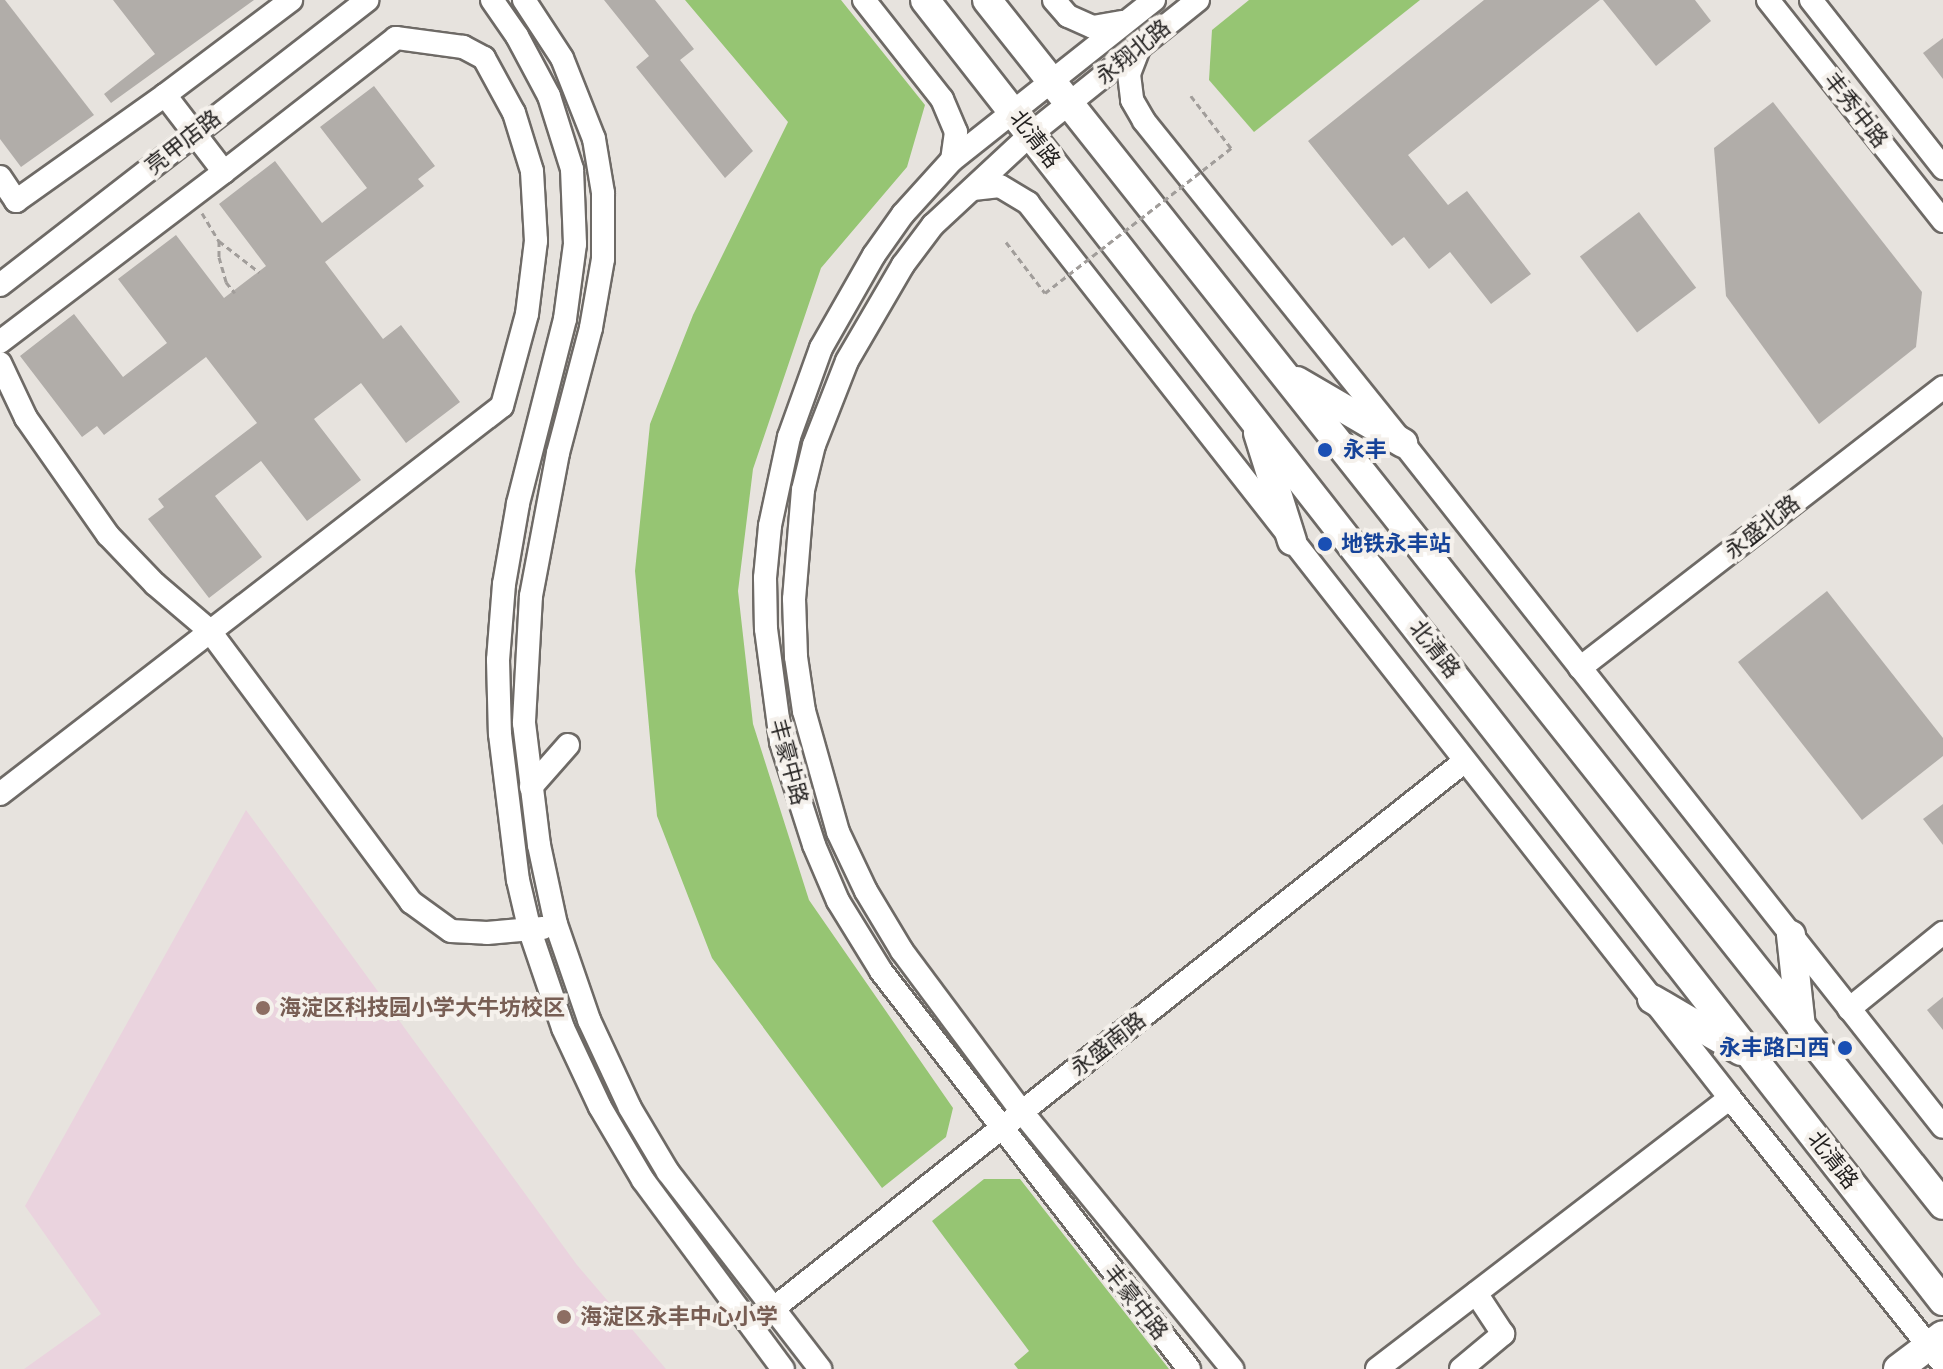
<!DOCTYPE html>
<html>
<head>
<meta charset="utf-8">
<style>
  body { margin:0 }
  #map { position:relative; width:1943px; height:1369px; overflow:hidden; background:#e7e3de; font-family:"DM Sans","Noto Sans SC",sans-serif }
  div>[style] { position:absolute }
  .education>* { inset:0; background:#ead3de }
  .green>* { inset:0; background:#96c573 }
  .building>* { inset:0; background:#b1ada9; transform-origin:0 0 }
  .path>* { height:3px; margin-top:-1.5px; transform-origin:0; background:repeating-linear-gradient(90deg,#a19d9a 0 6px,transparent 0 10px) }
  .roads { filter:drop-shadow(2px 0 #6e6a66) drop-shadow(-2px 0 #6e6a66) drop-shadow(0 2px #6e6a66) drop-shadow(0 -2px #6e6a66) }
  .minor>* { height:22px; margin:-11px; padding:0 11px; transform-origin:11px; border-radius:11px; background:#fff }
  .major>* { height:28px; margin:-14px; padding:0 14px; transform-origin:14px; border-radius:14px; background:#fff }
  .path-bridge>* { height:3px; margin-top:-1.5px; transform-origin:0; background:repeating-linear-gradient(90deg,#a19d9a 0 6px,transparent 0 10px) }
  .dots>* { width:22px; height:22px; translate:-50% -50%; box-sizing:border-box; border:4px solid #f5f1ec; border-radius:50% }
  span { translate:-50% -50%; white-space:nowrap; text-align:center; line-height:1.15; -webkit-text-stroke:8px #f5f1ec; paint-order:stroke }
  .street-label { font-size:22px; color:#201e1d }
  .transit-label { font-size:22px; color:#164399; font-weight:700 }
  .left { translate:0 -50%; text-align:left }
  .right { translate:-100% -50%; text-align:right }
  .education-label { font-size:22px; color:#785e54; font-weight:700 }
</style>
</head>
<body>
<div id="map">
  <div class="education">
    <i style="clip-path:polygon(246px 810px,577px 1265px,666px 1369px,24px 1369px,101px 1314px,25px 1206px)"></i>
  </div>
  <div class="green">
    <i style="clip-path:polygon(685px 0,841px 0,925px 105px,907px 167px,821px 268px,753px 469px,738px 591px,753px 724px,809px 900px,953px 1108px,946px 1137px,882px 1188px,712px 958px,657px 816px,635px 571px,650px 424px,693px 315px,788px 122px)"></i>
    <i style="clip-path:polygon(1249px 0,1420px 0,1254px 132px,1209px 80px,1212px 30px)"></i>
    <i style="clip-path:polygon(984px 1179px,1020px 1179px,1169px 1369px,1018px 1369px,1014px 1364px,1029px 1351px,932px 1221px)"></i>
  </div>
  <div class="building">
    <i style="clip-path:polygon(0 0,5px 0,94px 115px,21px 167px,0 139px)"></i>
    <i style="clip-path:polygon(113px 0,254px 0,111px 103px,104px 94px,155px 54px)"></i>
    <i style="clip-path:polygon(604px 0,655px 0,694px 49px,680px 60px,753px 151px,725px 178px,636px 67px,649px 56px)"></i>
    <i style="clip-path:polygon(1484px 0,1600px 0,1408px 155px,1448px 205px,1467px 191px,1531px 274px,1491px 304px,1450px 252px,1429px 269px,1404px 237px,1392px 246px,1308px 141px)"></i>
    <i style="clip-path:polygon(1603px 0,1695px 0,1711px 21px,1656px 66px)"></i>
    <i style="clip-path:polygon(1943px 38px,1943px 79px,1923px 53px)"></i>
    <i style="clip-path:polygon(374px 86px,435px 166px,418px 179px,424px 186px,325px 262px,383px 339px,401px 325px,460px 402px,406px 443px,361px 383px,314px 419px,361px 480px,307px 521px,261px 461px,215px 496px,262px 557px,209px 598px,148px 519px,164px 507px,158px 499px,257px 423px,206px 357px,104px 435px,97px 426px,82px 437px,20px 356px,74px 314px,123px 377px,167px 343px,118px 279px,176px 235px,224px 298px,266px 266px,219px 204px,275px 161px,322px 223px,367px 188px,320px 127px)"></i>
    <i style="clip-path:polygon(1773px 102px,1922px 292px,1916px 347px,1819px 424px,1726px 296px,1714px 148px)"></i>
    <i style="left:1639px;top:212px;width:95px;height:74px;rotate:53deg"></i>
    <i style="clip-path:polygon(1827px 591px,1943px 738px,1943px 756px,1862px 820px,1738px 662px)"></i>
    <i style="clip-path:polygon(1943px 804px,1943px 845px,1923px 819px)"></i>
    <i style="clip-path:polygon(1943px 997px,1943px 1030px,1927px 1010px)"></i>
  </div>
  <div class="path">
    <i style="left:202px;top:213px;width:33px;rotate:59deg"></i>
    <i style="left:219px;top:241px;width:51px;rotate:37.8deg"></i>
    <i style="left:219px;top:241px;width:16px;rotate:90deg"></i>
    <i style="left:219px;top:257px;width:26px;rotate:74deg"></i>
    <i style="left:226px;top:282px;width:14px;rotate:51deg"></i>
  </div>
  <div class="roads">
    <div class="minor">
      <i style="left:492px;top:0;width:44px;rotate:55.2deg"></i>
      <i style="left:517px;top:36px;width:68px;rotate:61.9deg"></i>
      <i style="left:549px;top:96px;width:77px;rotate:72.5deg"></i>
      <i style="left:572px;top:169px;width:75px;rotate:87.7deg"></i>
      <i style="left:575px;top:244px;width:76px;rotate:97.6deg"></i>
      <i style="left:565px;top:319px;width:191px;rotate:104.3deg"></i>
      <i style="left:518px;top:504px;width:81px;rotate:99.9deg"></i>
      <i style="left:504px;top:584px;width:76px;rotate:94.5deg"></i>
      <i style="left:498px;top:660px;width:74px;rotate:88.5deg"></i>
      <i style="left:500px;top:734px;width:147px;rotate:83deg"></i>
      <i style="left:518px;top:880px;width:52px;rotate:76.8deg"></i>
      <i style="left:530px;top:931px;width:102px;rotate:71.2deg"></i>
      <i style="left:563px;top:1028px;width:87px;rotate:64.9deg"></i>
      <i style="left:600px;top:1107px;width:85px;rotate:59.5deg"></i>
      <i style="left:643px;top:1180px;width:235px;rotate:53.5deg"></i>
      <i style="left:524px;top:0;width:69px;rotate:56.8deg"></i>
      <i style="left:562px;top:58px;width:87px;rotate:68.4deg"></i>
      <i style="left:594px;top:139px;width:55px;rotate:80.5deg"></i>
      <i style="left:603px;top:193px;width:66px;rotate:90deg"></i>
      <i style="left:603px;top:259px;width:70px;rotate:99.9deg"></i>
      <i style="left:591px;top:328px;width:129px;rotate:104.8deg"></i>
      <i style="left:558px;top:453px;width:146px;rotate:100.7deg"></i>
      <i style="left:531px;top:596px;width:127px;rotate:93.2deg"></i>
      <i style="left:524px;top:723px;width:123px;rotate:83deg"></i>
      <i style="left:539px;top:845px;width:81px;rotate:77.9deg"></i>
      <i style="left:556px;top:924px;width:102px;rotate:71deg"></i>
      <i style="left:589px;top:1020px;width:97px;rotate:65deg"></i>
      <i style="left:630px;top:1108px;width:74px;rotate:59.3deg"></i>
      <i style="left:668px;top:1172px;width:249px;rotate:52.3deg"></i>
      <i style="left:864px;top:0;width:126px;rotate:51.8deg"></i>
      <i style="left:942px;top:99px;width:36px;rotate:67deg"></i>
      <i style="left:956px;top:132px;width:28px;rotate:98deg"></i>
      <i style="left:1054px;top:0;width:21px;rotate:49deg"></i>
      <i style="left:1068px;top:16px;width:27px;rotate:24deg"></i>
      <i style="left:1093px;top:27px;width:29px;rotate:-10deg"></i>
      <i style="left:1154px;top:0;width:258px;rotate:141.6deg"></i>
      <i style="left:952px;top:160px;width:73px;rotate:132.2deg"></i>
      <i style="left:903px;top:214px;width:50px;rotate:125.3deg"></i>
      <i style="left:874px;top:255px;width:107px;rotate:119.7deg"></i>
      <i style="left:821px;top:348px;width:95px;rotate:109.8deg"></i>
      <i style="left:789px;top:437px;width:91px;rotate:102.1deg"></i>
      <i style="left:770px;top:526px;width:52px;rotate:95.5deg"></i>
      <i style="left:765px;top:578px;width:51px;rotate:88.9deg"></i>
      <i style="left:766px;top:629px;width:114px;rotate:82.4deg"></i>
      <i style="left:781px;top:742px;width:108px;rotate:72.2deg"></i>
      <i style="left:814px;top:845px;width:61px;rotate:66.8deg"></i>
      <i style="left:838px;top:901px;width:82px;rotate:58.4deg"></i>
      <i style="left:881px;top:971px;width:503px;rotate:52.26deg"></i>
      <i style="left:1198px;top:0;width:214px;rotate:141.3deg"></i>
      <i style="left:1031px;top:134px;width:134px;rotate:137.1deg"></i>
      <i style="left:933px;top:225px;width:50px;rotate:126.9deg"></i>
      <i style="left:903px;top:265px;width:111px;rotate:120.3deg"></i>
      <i style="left:847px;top:361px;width:90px;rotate:111.4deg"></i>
      <i style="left:814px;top:445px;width:46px;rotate:103.7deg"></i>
      <i style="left:803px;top:490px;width:109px;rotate:94.7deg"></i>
      <i style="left:794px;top:599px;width:58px;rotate:88deg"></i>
      <i style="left:796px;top:657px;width:55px;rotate:81.6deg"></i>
      <i style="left:804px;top:711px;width:126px;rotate:74.3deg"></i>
      <i style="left:838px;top:832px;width:65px;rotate:64.6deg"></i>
      <i style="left:866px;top:891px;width:70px;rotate:59deg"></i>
      <i style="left:902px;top:951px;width:201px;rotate:53.3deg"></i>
      <i style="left:1022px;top:1112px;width:332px;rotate:50.7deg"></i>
      <i style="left:1768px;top:0;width:282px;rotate:51.6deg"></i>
      <i style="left:1811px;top:0;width:214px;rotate:51.8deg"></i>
      <i style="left:1139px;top:48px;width:28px;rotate:111deg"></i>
      <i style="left:1129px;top:74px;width:26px;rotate:83deg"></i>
      <i style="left:1132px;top:100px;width:24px;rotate:60deg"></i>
      <i style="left:1144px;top:121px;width:413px;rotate:51.2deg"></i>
      <i style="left:1403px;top:443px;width:871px;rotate:51.71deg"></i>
      <i style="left:0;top:177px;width:29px;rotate:56deg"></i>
      <i style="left:16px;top:201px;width:183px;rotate:-35.4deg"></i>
      <i style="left:973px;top:189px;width:27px;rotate:-6deg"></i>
      <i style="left:1000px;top:186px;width:33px;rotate:31deg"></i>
      <i style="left:1028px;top:203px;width:1137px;rotate:51.89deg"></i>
      <i style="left:1730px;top:1098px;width:341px;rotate:51.3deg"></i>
      <i style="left:0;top:285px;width:465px;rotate:-37.8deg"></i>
      <i style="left:0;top:342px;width:281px;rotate:-37.2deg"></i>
      <i style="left:0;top:363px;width:61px;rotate:64.7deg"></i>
      <i style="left:26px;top:418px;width:143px;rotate:55deg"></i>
      <i style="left:108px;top:535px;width:68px;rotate:46.2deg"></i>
      <i style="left:155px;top:584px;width:71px;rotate:40.4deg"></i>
      <i style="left:209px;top:630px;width:339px;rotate:53.4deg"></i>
      <i style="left:411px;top:902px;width:49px;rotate:35.9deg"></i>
      <i style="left:451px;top:931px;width:36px;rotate:3deg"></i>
      <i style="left:487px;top:933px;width:56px;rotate:-5.1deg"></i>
      <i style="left:1580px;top:668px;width:459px;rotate:-37.7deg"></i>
      <i style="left:531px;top:787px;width:56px;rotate:-48.6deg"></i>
      <i style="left:0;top:794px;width:634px;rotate:-37.7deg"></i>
      <i style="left:502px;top:406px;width:95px;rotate:-74.8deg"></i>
      <i style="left:527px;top:314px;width:74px;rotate:-83deg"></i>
      <i style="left:536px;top:241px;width:70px;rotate:-93.3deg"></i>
      <i style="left:532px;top:171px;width:61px;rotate:-107.2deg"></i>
      <i style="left:514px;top:113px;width:63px;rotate:-118.6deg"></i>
      <i style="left:484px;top:58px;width:24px;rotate:-152deg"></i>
      <i style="left:463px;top:47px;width:68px;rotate:-172.3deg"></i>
      <i style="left:396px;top:38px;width:218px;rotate:142.1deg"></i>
      <i style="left:224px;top:172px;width:97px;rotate:-127.5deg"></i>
      <i style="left:165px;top:95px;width:158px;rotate:-37deg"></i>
      <i style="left:1849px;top:1009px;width:121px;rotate:-39deg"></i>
      <i style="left:764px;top:1316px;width:894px;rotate:-38.37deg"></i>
      <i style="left:1377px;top:1369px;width:445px;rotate:-37.5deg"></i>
      <i style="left:1461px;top:1369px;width:55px;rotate:-39.8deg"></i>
      <i style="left:1503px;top:1334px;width:49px;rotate:-123.4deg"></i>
    </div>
    <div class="major">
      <i style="left:925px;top:0;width:1652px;rotate:51.96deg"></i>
      <i style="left:987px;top:0;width:1538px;rotate:51.57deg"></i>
      <i style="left:1297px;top:381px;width:123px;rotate:30.3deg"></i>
      <i style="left:1258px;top:433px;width:113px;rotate:72.5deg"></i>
      <i style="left:1791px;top:935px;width:93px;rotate:83.8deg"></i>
      <i style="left:1652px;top:999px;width:103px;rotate:30.3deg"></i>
      <i style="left:1898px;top:1369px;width:56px;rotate:-37.1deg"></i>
    </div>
  </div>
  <div class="path-bridge">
    <i style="left:1006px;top:242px;width:64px;rotate:52.6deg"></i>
    <i style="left:1045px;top:293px;width:236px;rotate:-37.9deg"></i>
    <i style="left:1231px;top:148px;width:66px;rotate:-127.6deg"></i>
  </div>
  <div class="dots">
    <i style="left:1325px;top:450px;background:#1a4fb4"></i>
    <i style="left:1325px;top:544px;background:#1a4fb4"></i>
    <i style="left:263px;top:1008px;background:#8d6e63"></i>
    <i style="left:1845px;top:1048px;background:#1a4fb4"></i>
    <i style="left:564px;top:1317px;background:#8d6e63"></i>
  </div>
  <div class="street-label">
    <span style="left:1133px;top:52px;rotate:-39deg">永翔北路</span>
    <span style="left:1856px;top:110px;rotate:52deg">丰秀中路</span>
    <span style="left:1035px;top:139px;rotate:52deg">北清路</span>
    <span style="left:183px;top:142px;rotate:-38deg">亮甲店路</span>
    <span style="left:1762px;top:527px;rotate:-38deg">永盛北路</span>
    <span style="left:1435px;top:649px;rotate:52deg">北清路</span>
    <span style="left:789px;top:762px;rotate:75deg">丰豪中路</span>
    <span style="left:1108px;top:1044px;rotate:-38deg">永盛南路</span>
    <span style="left:1833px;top:1160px;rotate:52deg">北清路</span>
    <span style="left:1136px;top:1302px;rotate:52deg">丰豪中路</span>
  </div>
  <div class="transit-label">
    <span class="left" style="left:1343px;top:450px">永丰</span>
    <span class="left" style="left:1341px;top:544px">地铁永丰站</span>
    <span class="right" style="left:1829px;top:1048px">永丰路口西</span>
  </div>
  <div class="education-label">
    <span class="left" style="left:279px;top:1008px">海淀区科技园小学大牛坊校区</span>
    <span class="left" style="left:580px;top:1317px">海淀区永丰中心小学</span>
  </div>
</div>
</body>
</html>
